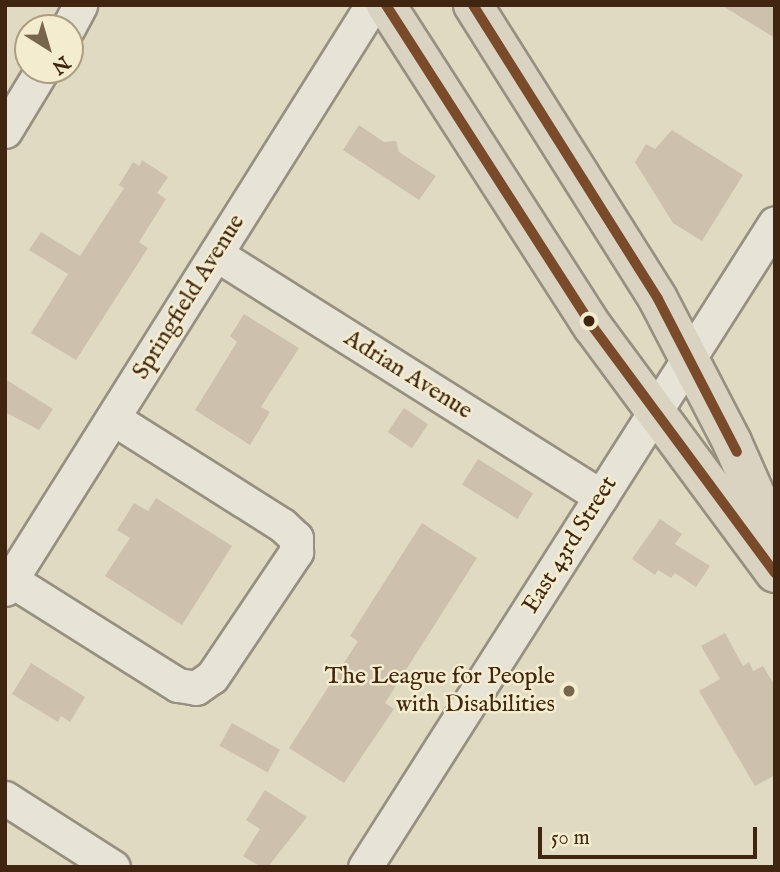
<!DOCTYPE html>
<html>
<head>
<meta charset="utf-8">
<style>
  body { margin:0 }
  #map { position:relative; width:780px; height:872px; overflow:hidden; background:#e1dac2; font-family:"IM FELL English",serif }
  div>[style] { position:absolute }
  .building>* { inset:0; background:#cdc0ad; transform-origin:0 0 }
  .roads { filter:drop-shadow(2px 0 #979080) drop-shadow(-2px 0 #979080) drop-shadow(0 2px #979080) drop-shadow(0 -2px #979080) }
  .minor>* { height:33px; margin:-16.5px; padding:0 16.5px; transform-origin:16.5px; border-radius:16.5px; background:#e7e3d7 }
  .major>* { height:38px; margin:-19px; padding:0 19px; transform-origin:19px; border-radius:19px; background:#dbd3c2 }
  .bus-1>* { height:10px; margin:-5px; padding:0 5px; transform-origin:5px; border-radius:5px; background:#7a4b2a }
  .dots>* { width:19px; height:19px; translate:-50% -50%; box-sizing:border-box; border:4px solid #f4eccf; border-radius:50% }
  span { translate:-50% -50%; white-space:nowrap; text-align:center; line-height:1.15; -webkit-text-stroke:5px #f4eccf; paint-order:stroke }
  .street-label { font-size:24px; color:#402610 }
  .poi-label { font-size:24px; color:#402610 }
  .right { translate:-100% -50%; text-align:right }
  .frame { position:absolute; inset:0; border:7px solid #402610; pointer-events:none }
  .north { position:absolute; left:14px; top:14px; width:70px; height:70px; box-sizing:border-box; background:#f4eccf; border:2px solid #ac9d83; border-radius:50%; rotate:143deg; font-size:19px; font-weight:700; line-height:28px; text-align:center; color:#402610 }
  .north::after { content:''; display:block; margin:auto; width:24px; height:32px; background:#78654e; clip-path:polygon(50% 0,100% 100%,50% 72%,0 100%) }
  .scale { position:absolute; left:538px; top:827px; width:219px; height:32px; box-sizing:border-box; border:4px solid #402610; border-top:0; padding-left:9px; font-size:21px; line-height:24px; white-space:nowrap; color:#402610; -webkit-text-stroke:5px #f4eccf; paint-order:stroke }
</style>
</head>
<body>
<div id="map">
  <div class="building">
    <i style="clip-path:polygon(721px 5px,775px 5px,775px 38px)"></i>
    <i style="clip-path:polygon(359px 125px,384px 142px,396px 141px,399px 152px,436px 176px,419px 200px,343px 150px)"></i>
    <i style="clip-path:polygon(672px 130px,743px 175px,702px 241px,673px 223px,635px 162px,646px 144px,655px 149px)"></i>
    <i style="clip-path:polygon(142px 160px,168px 177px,157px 193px,166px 199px,139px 242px,148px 248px,76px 360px,31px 333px,68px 274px,29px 250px,41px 232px,80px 256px,124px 188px,119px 185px,133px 162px,139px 166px)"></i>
    <i style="clip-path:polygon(244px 314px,299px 348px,261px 407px,270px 412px,250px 445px,195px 410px,237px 342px,230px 336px)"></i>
    <i style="clip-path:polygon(5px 379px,53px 409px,39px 430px,5px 412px)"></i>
    <i style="left:404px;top:408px;width:29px;height:29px;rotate:34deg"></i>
    <i style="left:478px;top:459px;width:65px;height:30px;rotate:32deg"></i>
    <i style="clip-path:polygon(156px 498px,232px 546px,182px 625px,105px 576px,130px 538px,117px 530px,134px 503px,148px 511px)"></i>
    <i style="clip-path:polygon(660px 519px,682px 534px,675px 544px,710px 566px,696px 587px,675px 573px,671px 578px,658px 570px,655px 575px,632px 559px)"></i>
    <i style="clip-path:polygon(422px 523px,477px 558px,385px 703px,394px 709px,344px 783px,289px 748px,358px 641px,350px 636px)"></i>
    <i style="clip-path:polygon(725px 633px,743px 666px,749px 662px,753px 671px,763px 666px,775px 686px,775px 775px,755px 786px,699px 691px,720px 679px,701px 646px)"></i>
    <i style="clip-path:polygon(31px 663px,85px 697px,70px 722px,61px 716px,58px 722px,12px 694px)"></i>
    <i style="left:232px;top:723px;width:55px;height:26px;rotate:29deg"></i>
    <i style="clip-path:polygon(265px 790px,307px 817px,268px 867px,261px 867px,243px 856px,260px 829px,246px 820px)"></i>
  </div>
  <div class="roads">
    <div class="minor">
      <i style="left:68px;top:28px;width:26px;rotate:-62deg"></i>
      <i style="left:5px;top:131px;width:71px;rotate:-58.8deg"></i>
      <i style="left:216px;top:254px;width:455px;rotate:32.2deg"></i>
      <i style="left:11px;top:580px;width:197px;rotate:32.2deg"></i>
      <i style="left:178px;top:685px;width:18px;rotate:9deg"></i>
      <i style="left:196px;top:688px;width:19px;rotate:-35deg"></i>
      <i style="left:212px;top:677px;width:151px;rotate:-56.1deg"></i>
      <i style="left:296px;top:552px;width:14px;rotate:-90deg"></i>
      <i style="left:296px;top:538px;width:19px;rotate:-137deg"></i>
      <i style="left:282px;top:525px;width:200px;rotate:-147.7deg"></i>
      <i style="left:5px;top:589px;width:690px;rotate:-57.85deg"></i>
      <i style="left:5px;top:798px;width:128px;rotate:32.6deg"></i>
      <i style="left:365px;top:867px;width:763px;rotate:-57.52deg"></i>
    </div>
    <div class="major">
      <i style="left:386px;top:5px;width:383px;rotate:57.3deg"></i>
      <i style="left:593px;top:327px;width:306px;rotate:53.5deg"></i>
      <i style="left:473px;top:5px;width:347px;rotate:57.8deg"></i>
      <i style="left:658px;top:299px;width:161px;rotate:62.6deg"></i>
      <i style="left:732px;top:442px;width:106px;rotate:66.1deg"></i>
    </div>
  </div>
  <div class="bus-1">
    <i style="left:386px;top:5px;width:383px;rotate:57.3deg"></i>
    <i style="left:593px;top:327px;width:306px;rotate:53.5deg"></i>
    <i style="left:473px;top:5px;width:347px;rotate:57.8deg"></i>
    <i style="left:658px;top:299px;width:172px;rotate:62.7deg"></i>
  </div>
  <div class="dots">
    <i style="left:589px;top:321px;background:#402610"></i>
    <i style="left:569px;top:691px;background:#78654e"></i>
  </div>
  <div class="street-label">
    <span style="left:189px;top:297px;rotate:-58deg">Springfield Avenue</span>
    <span style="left:408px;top:375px;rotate:32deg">Adrian Avenue</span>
    <span style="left:570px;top:545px;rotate:-58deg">East 43rd Street</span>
  </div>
  <div class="poi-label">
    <span class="right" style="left:555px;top:691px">The League for People<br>with Disabilities</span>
  </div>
  <div class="frame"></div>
  <div class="north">N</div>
  <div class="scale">50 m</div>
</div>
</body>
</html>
